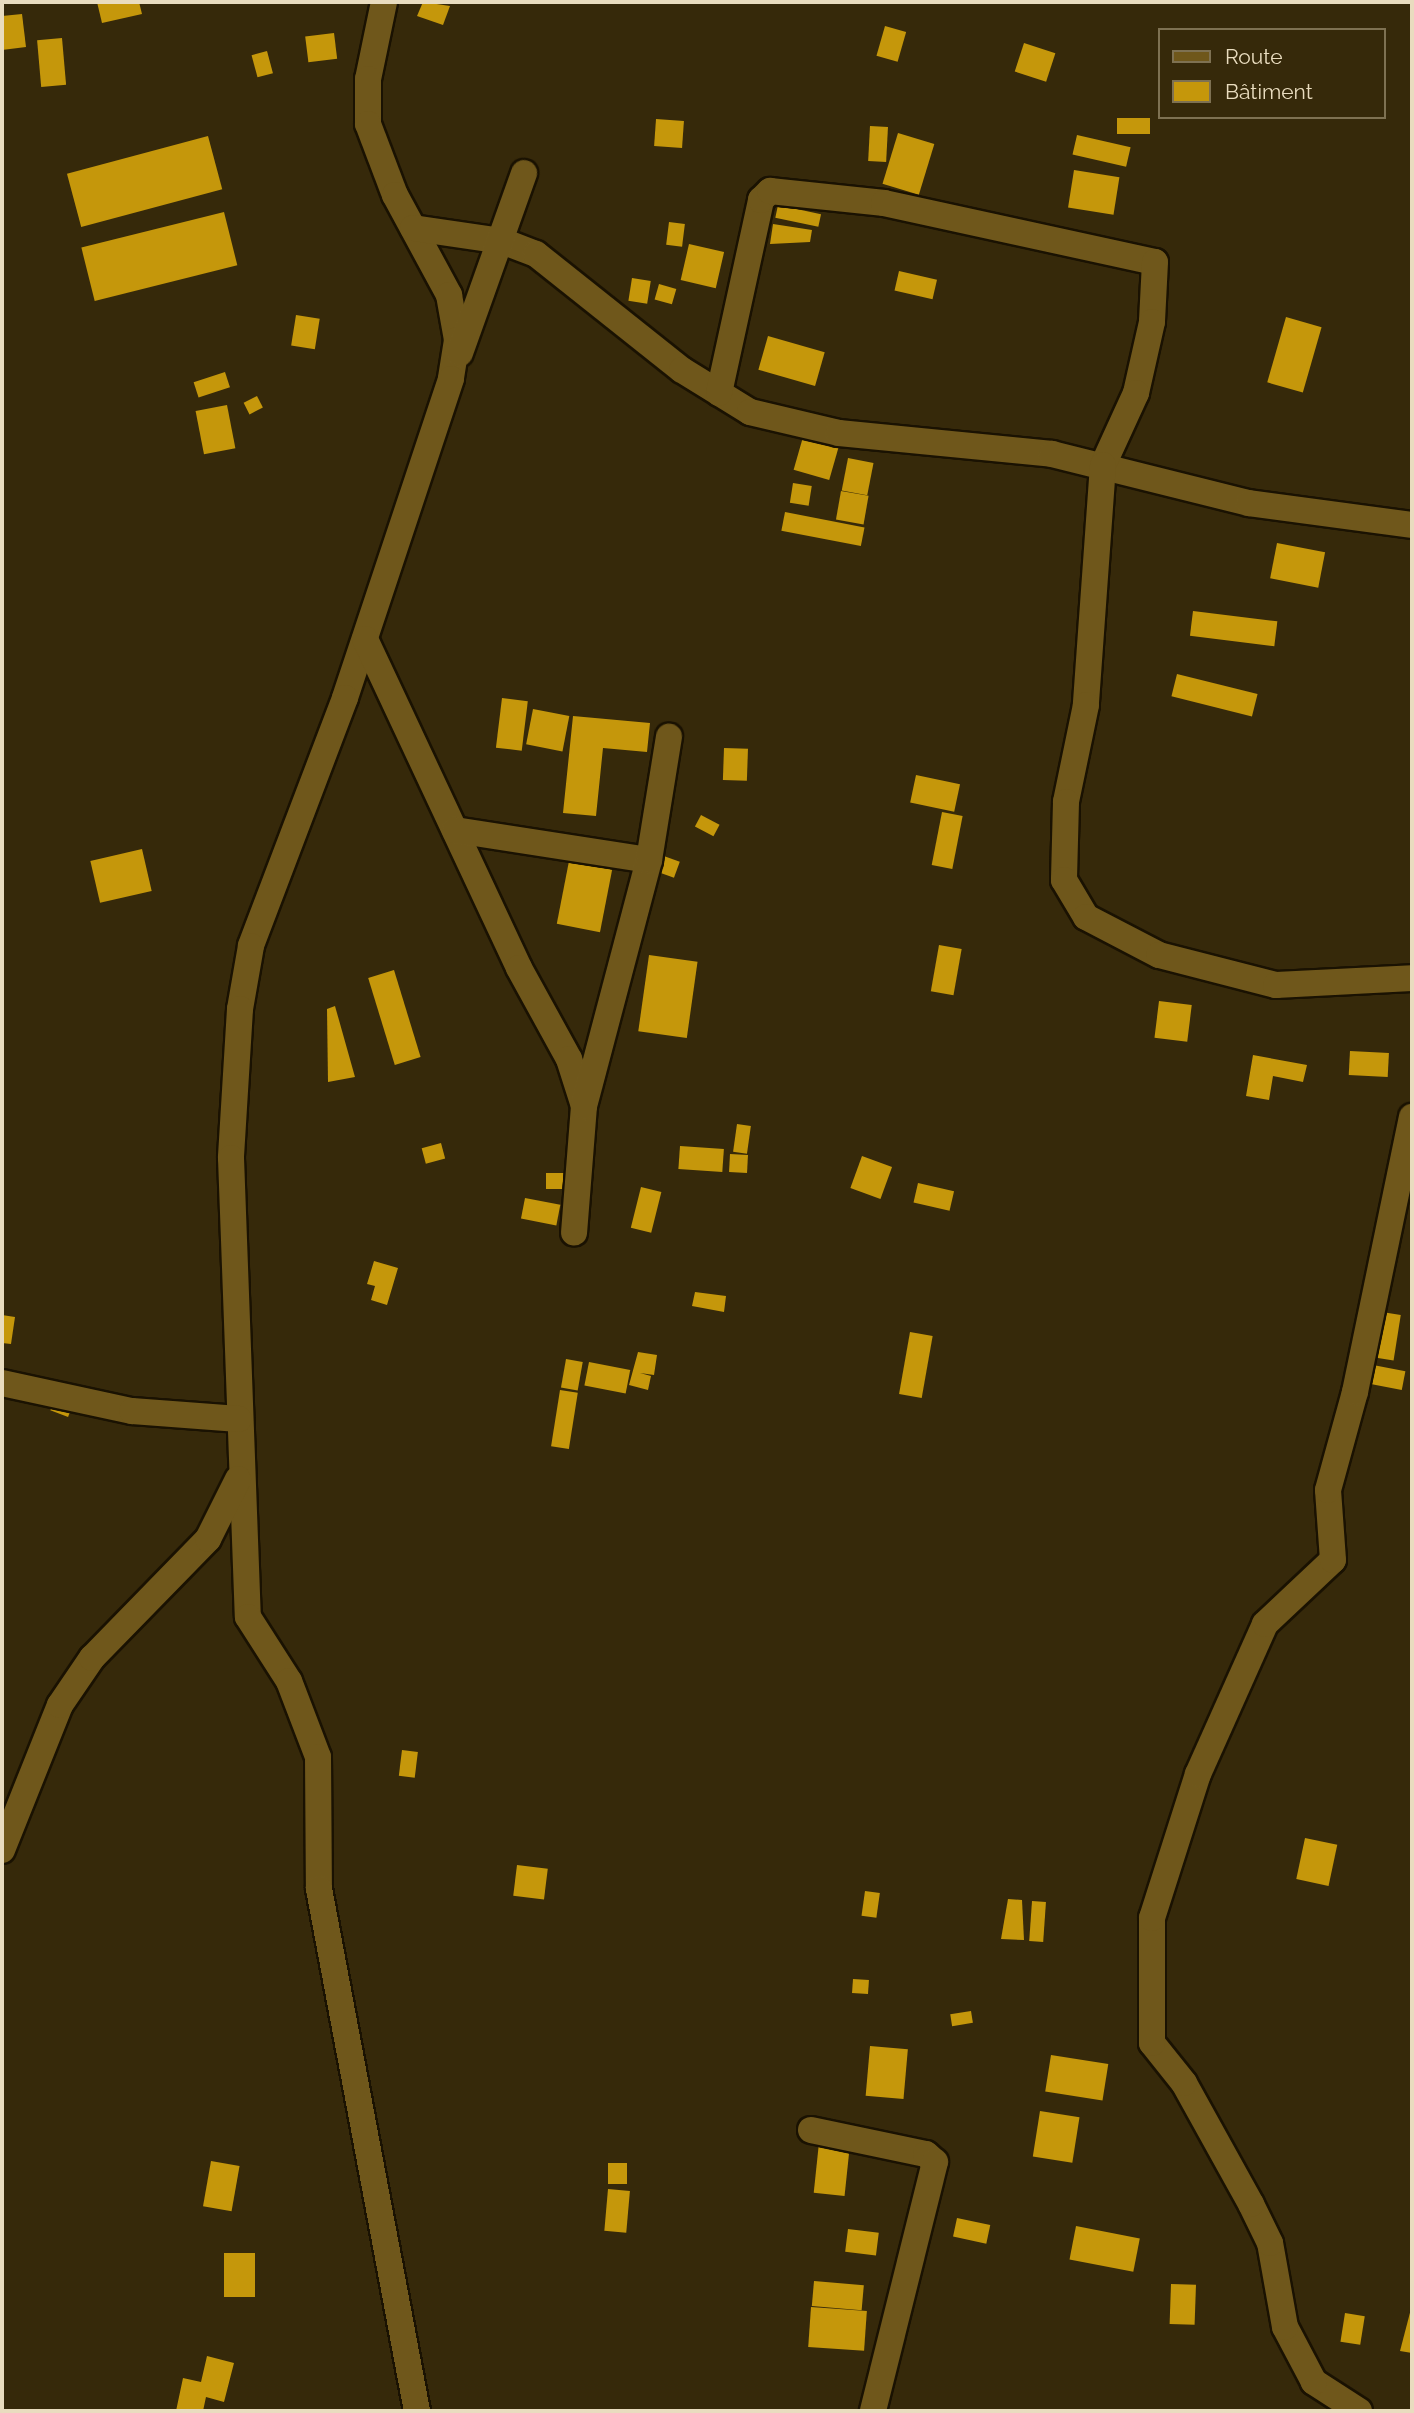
<!DOCTYPE html>
<html>
<head>
<meta charset="utf-8">
<style>
  body { margin:0 }
  #map { position:relative; width:1414px; height:2413px; overflow:hidden; background:#36290a; font-family:Raleway,sans-serif }
  div>[style] { position:absolute }
  .building>* { inset:0; background:#c5970b; transform-origin:0 0 }
  .roads { filter:drop-shadow(2px 0 #1a1202) drop-shadow(-2px 0 #1a1202) drop-shadow(0 2px #1a1202) drop-shadow(0 -2px #1a1202) }
  .street>* { height:26px; margin:-13px; padding:0 13px; transform-origin:13px; border-radius:13px; background:#6f571b }
  span { translate:-50% -50%; white-space:nowrap; text-align:center; line-height:1.15; -webkit-text-stroke:7px #36290a; paint-order:stroke }
  .frame { position:absolute; inset:0; border:4px solid #e9dcbf; pointer-events:none }
  .legend { position:absolute; left:1158px; top:28px; width:228px; height:91px; box-sizing:border-box; background:#36290a; border:2px solid #7e7152; margin:0; padding:9px 12px; list-style:none; font-size:21px; color:#e9dcbf }
  .legend li { display:flex; align-items:center; gap:14px; height:35px }
  .legend b { width:35px; border:2px solid #7e7152 }
</style>
</head>
<body>
<div id="map">
  <div class="building">
    <i style="clip-path:polygon(97px 2px,139px 2px,142px 14px,102px 23px)"></i>
    <i style="clip-path:polygon(423px 2px,450px 6px,443px 25px,417px 16px)"></i>
    <i style="clip-path:polygon(22px 14px,26px 47px,2px 50px,2px 16px)"></i>
    <i style="left:885px;top:26px;width:22px;height:31px;rotate:16deg"></i>
    <i style="left:334px;top:33px;width:26px;height:29px;rotate:83deg"></i>
    <i style="left:62px;top:38px;width:47px;height:25px;rotate:85deg"></i>
    <i style="left:1024px;top:43px;width:33px;height:30px;rotate:18deg"></i>
    <i style="left:267px;top:51px;width:23px;height:16px;rotate:75deg"></i>
    <i style="left:1117px;top:118px;width:33px;height:16px"></i>
    <i style="left:656px;top:119px;width:28px;height:27px;rotate:4deg"></i>
    <i style="left:870px;top:126px;width:18px;height:35px;rotate:3deg"></i>
    <i style="left:898px;top:133px;width:38px;height:53px;rotate:17deg"></i>
    <i style="left:1077px;top:135px;width:55px;height:20px;rotate:13deg"></i>
    <i style="left:208px;top:136px;width:55px;height:146px;rotate:75deg"></i>
    <i style="left:1074px;top:170px;width:46px;height:38px;rotate:9deg"></i>
    <i style="left:778px;top:205px;width:44px;height:13px;rotate:12deg"></i>
    <i style="left:224px;top:212px;width:55px;height:147px;rotate:76deg"></i>
    <i style="left:669px;top:222px;width:16px;height:23px;rotate:7deg"></i>
    <i style="clip-path:polygon(773px 224px,812px 230px,810px 242px,770px 244px)"></i>
    <i style="left:689px;top:244px;width:36px;height:37px;rotate:13deg"></i>
    <i style="left:899px;top:271px;width:39px;height:20px;rotate:13deg"></i>
    <i style="left:632px;top:278px;width:19px;height:23px;rotate:9deg"></i>
    <i style="left:659px;top:284px;width:18px;height:16px;rotate:16deg"></i>
    <i style="left:296px;top:315px;width:24px;height:31px;rotate:9deg"></i>
    <i style="left:1286px;top:317px;width:37px;height:68px;rotate:16deg"></i>
    <i style="left:768px;top:336px;width:59px;height:35px;rotate:16deg"></i>
    <i style="left:225px;top:372px;width:16px;height:33px;rotate:72deg"></i>
    <i style="left:257px;top:396px;width:13px;height:15px;rotate:63deg"></i>
    <i style="left:227px;top:405px;width:44px;height:32px;rotate:79deg"></i>
    <i style="left:803px;top:437px;width:37px;height:34px;rotate:16deg"></i>
    <i style="left:848px;top:458px;width:26px;height:33px;rotate:11deg"></i>
    <i style="left:793px;top:483px;width:19px;height:20px;rotate:9deg"></i>
    <i style="left:841px;top:491px;width:28px;height:29px;rotate:10deg"></i>
    <i style="left:785px;top:512px;width:81px;height:19px;rotate:11deg"></i>
    <i style="left:1277px;top:543px;width:49px;height:36px;rotate:11deg"></i>
    <i style="left:1193px;top:611px;width:85px;height:25px;rotate:7deg"></i>
    <i style="left:1177px;top:674px;width:83px;height:23px;rotate:14deg"></i>
    <i style="left:502px;top:698px;width:26px;height:50px;rotate:7deg"></i>
    <i style="left:533px;top:709px;width:37px;height:36px;rotate:11deg"></i>
    <i style="clip-path:polygon(573px 716px,650px 723px,647px 752px,603px 748px,596px 816px,563px 813px)"></i>
    <i style="left:724px;top:748px;width:24px;height:32px;rotate:2deg"></i>
    <i style="left:916px;top:775px;width:45px;height:28px;rotate:12deg"></i>
    <i style="left:942px;top:812px;width:21px;height:54px;rotate:11deg"></i>
    <i style="left:701px;top:815px;width:21px;height:13px;rotate:28deg"></i>
    <i style="left:142px;top:849px;width:43px;height:53px;rotate:77deg"></i>
    <i style="left:661px;top:855px;width:20px;height:17px;rotate:20deg"></i>
    <i style="left:569px;top:861px;width:44px;height:64px;rotate:11deg"></i>
    <i style="left:939px;top:945px;width:23px;height:47px;rotate:10deg"></i>
    <i style="left:649px;top:955px;width:49px;height:77px;rotate:8deg"></i>
    <i style="left:394px;top:970px;width:91px;height:27px;rotate:73deg"></i>
    <i style="left:1159px;top:1001px;width:33px;height:37px;rotate:7deg"></i>
    <i style="clip-path:polygon(335px 1006px,355px 1077px,328px 1082px,327px 1009px)"></i>
    <i style="left:1350px;top:1051px;width:39px;height:24px;rotate:3deg"></i>
    <i style="clip-path:polygon(1253px 1055px,1307px 1065px,1303px 1082px,1273px 1076px,1269px 1100px,1246px 1096px)"></i>
    <i style="left:737px;top:1124px;width:14px;height:28px;rotate:8deg"></i>
    <i style="left:441px;top:1143px;width:16px;height:20px;rotate:75deg"></i>
    <i style="left:680px;top:1146px;width:44px;height:23px;rotate:4deg"></i>
    <i style="left:730px;top:1154px;width:18px;height:18px;rotate:3deg"></i>
    <i style="left:862px;top:1156px;width:32px;height:34px;rotate:20deg"></i>
    <i style="left:546px;top:1173px;width:23px;height:16px"></i>
    <i style="left:918px;top:1183px;width:37px;height:20px;rotate:13deg"></i>
    <i style="left:641px;top:1187px;width:21px;height:42px;rotate:14deg"></i>
    <i style="left:525px;top:1198px;width:36px;height:21px;rotate:11deg"></i>
    <i style="clip-path:polygon(374px 1261px,398px 1268px,387px 1305px,371px 1300px,375px 1286px,367px 1284px)"></i>
    <i style="clip-path:polygon(695px 1292px,726px 1296px,724px 1312px,692px 1306px)"></i>
    <i style="left:1382px;top:1312px;width:19px;height:46px;rotate:9deg"></i>
    <i style="clip-path:polygon(2px 1315px,15px 1317px,11px 1344px,2px 1343px)"></i>
    <i style="left:910px;top:1332px;width:23px;height:63px;rotate:10deg"></i>
    <i style="clip-path:polygon(638px 1352px,657px 1355px,654px 1375px,640px 1373px,651px 1376px,648px 1390px,629px 1385px)"></i>
    <i style="left:566px;top:1359px;width:17px;height:29px;rotate:10deg"></i>
    <i style="left:589px;top:1362px;width:42px;height:24px;rotate:11deg"></i>
    <i style="left:1373px;top:1365px;width:33px;height:19px;rotate:11deg"></i>
    <i style="left:560px;top:1390px;width:18px;height:57px;rotate:9deg"></i>
    <i style="left:55px;top:1398px;width:19px;height:13px;rotate:21deg"></i>
    <i style="left:402px;top:1750px;width:16px;height:26px;rotate:7deg"></i>
    <i style="left:1305px;top:1838px;width:33px;height:42px;rotate:12deg"></i>
    <i style="left:517px;top:1865px;width:31px;height:31px;rotate:7deg"></i>
    <i style="left:865px;top:1891px;width:15px;height:25px;rotate:8deg"></i>
    <i style="clip-path:polygon(1008px 1899px,1022px 1900px,1024px 1940px,1001px 1939px)"></i>
    <i style="left:1032px;top:1901px;width:14px;height:40px;rotate:4deg"></i>
    <i style="left:853px;top:1979px;width:16px;height:14px;rotate:4deg"></i>
    <i style="left:971px;top:2011px;width:12px;height:21px;rotate:81deg"></i>
    <i style="left:870px;top:2046px;width:38px;height:50px;rotate:5deg"></i>
    <i style="left:1051px;top:2055px;width:58px;height:37px;rotate:9deg"></i>
    <i style="left:1040px;top:2111px;width:40px;height:46px;rotate:9deg"></i>
    <i style="left:820px;top:2133px;width:31px;height:60px;rotate:6deg"></i>
    <i style="left:211px;top:2161px;width:29px;height:46px;rotate:10deg"></i>
    <i style="left:608px;top:2163px;width:19px;height:21px"></i>
    <i style="left:608px;top:2189px;width:22px;height:42px;rotate:5deg"></i>
    <i style="left:957px;top:2218px;width:34px;height:19px;rotate:12deg"></i>
    <i style="left:1076px;top:2226px;width:65px;height:34px;rotate:11deg"></i>
    <i style="left:848px;top:2229px;width:31px;height:23px;rotate:7deg"></i>
    <i style="left:224px;top:2253px;width:31px;height:44px"></i>
    <i style="left:814px;top:2281px;width:50px;height:25px;rotate:5deg"></i>
    <i style="left:1171px;top:2284px;width:25px;height:40px;rotate:2deg"></i>
    <i style="clip-path:polygon(1412px 2305px,1412px 2353px,1400px 2351px)"></i>
    <i style="left:811px;top:2307px;width:56px;height:40px;rotate:4deg"></i>
    <i style="left:1345px;top:2313px;width:20px;height:29px;rotate:9deg"></i>
    <i style="clip-path:polygon(207px 2356px,234px 2363px,224px 2402px,206px 2397px,203px 2411px,176px 2411px,183px 2378px,201px 2382px)"></i>
  </div>
  <div class="roads">
    <div class="street">
      <i style="left:384px;top:2px;width:79px;rotate:101.7deg"></i>
      <i style="left:368px;top:79px;width:45px;rotate:90deg"></i>
      <i style="left:368px;top:124px;width:76px;rotate:69.2deg"></i>
      <i style="left:395px;top:195px;width:114px;rotate:61.6deg"></i>
      <i style="left:449px;top:295px;width:46px;rotate:79.9deg"></i>
      <i style="left:457px;top:340px;width:39px;rotate:99deg"></i>
      <i style="left:451px;top:379px;width:336px;rotate:108.4deg"></i>
      <i style="left:345px;top:698px;width:265px;rotate:110.8deg"></i>
      <i style="left:251px;top:946px;width:64px;rotate:99.9deg"></i>
      <i style="left:240px;top:1009px;width:149px;rotate:93.5deg"></i>
      <i style="left:231px;top:1158px;width:459px;rotate:87.9deg"></i>
      <i style="left:248px;top:1617px;width:76px;rotate:57.4deg"></i>
      <i style="left:289px;top:1681px;width:81px;rotate:69.1deg"></i>
      <i style="left:318px;top:1757px;width:132px;rotate:89.6deg"></i>
      <i style="left:319px;top:1889px;width:531px;rotate:79.37deg"></i>
      <i style="left:413px;top:228px;width:90px;rotate:8.3deg"></i>
      <i style="left:502px;top:241px;width:36px;rotate:21deg"></i>
      <i style="left:536px;top:254px;width:186px;rotate:38.5deg"></i>
      <i style="left:682px;top:370px;width:80px;rotate:31.7deg"></i>
      <i style="left:750px;top:412px;width:91px;rotate:13.3deg"></i>
      <i style="left:839px;top:433px;width:214px;rotate:5.6deg"></i>
      <i style="left:1052px;top:454px;width:203px;rotate:14deg"></i>
      <i style="left:1249px;top:503px;width:164px;rotate:7.7deg"></i>
      <i style="left:460px;top:353px;width:191px;rotate:-70.4deg"></i>
      <i style="left:719px;top:393px;width:198px;rotate:-77.7deg"></i>
      <i style="left:761px;top:200px;width:13px;rotate:-45deg"></i>
      <i style="left:770px;top:191px;width:115px;rotate:6deg"></i>
      <i style="left:884px;top:203px;width:277px;rotate:12.3deg"></i>
      <i style="left:1155px;top:262px;width:60px;rotate:92.9deg"></i>
      <i style="left:1152px;top:322px;width:73px;rotate:102.7deg"></i>
      <i style="left:1136px;top:393px;width:79px;rotate:114.6deg"></i>
      <i style="left:1103px;top:465px;width:241px;rotate:94.1deg"></i>
      <i style="left:1086px;top:705px;width:99px;rotate:101.7deg"></i>
      <i style="left:1066px;top:802px;width:78px;rotate:91.5deg"></i>
      <i style="left:1064px;top:880px;width:43px;rotate:59.3deg"></i>
      <i style="left:1086px;top:917px;width:82px;rotate:27.5deg"></i>
      <i style="left:1159px;top:955px;width:121px;rotate:14.4deg"></i>
      <i style="left:1276px;top:985px;width:136px;rotate:-2.9deg"></i>
      <i style="left:365px;top:639px;width:363px;rotate:64.9deg"></i>
      <i style="left:519px;top:968px;width:104px;rotate:61.2deg"></i>
      <i style="left:569px;top:1059px;width:49px;rotate:72.3deg"></i>
      <i style="left:584px;top:1106px;width:127px;rotate:94.5deg"></i>
      <i style="left:455px;top:830px;width:196px;rotate:8.8deg"></i>
      <i style="left:584px;top:1106px;width:254px;rotate:-75.2deg"></i>
      <i style="left:649px;top:860px;width:125px;rotate:-80.8deg"></i>
      <i style="left:2px;top:1383px;width:133px;rotate:12.2deg"></i>
      <i style="left:132px;top:1411px;width:107px;rotate:4.3deg"></i>
      <i style="left:2px;top:1850px;width:156px;rotate:-68.2deg"></i>
      <i style="left:60px;top:1705px;width:57px;rotate:-55.8deg"></i>
      <i style="left:92px;top:1658px;width:166px;rotate:-45.7deg"></i>
      <i style="left:208px;top:1539px;width:67px;rotate:-63.4deg"></i>
      <i style="left:811px;top:2130px;width:117px;rotate:11.8deg"></i>
      <i style="left:926px;top:2154px;width:12px;rotate:42deg"></i>
      <i style="left:935px;top:2162px;width:257px;rotate:104deg"></i>
      <i style="left:1359px;top:2411px;width:54px;rotate:-147.2deg"></i>
      <i style="left:1314px;top:2382px;width:62px;rotate:-117.8deg"></i>
      <i style="left:1285px;top:2327px;width:85px;rotate:-100.1deg"></i>
      <i style="left:1270px;top:2243px;width:43px;rotate:-116deg"></i>
      <i style="left:1251px;top:2204px;width:138px;rotate:-119deg"></i>
      <i style="left:1184px;top:2083px;width:51px;rotate:-128.7deg"></i>
      <i style="left:1152px;top:2043px;width:125px;rotate:-90deg"></i>
      <i style="left:1152px;top:1918px;width:151px;rotate:-72.3deg"></i>
      <i style="left:1198px;top:1774px;width:164px;rotate:-65.9deg"></i>
      <i style="left:1265px;top:1624px;width:93px;rotate:-43.3deg"></i>
      <i style="left:1333px;top:1560px;width:70px;rotate:-94.1deg"></i>
      <i style="left:1328px;top:1490px;width:102px;rotate:-74.6deg"></i>
      <i style="left:1355px;top:1392px;width:281px;rotate:-78.3deg"></i>
    </div>
  </div>
  <div class="frame"></div>
  <ul class="legend">
  <li><b style="height:9px;background:#6f571b"></b>Route</li>
  <li><b style="height:19px;background:#c5970b"></b>Bâtiment</li>
  </ul>
</div>
</body>
</html>
